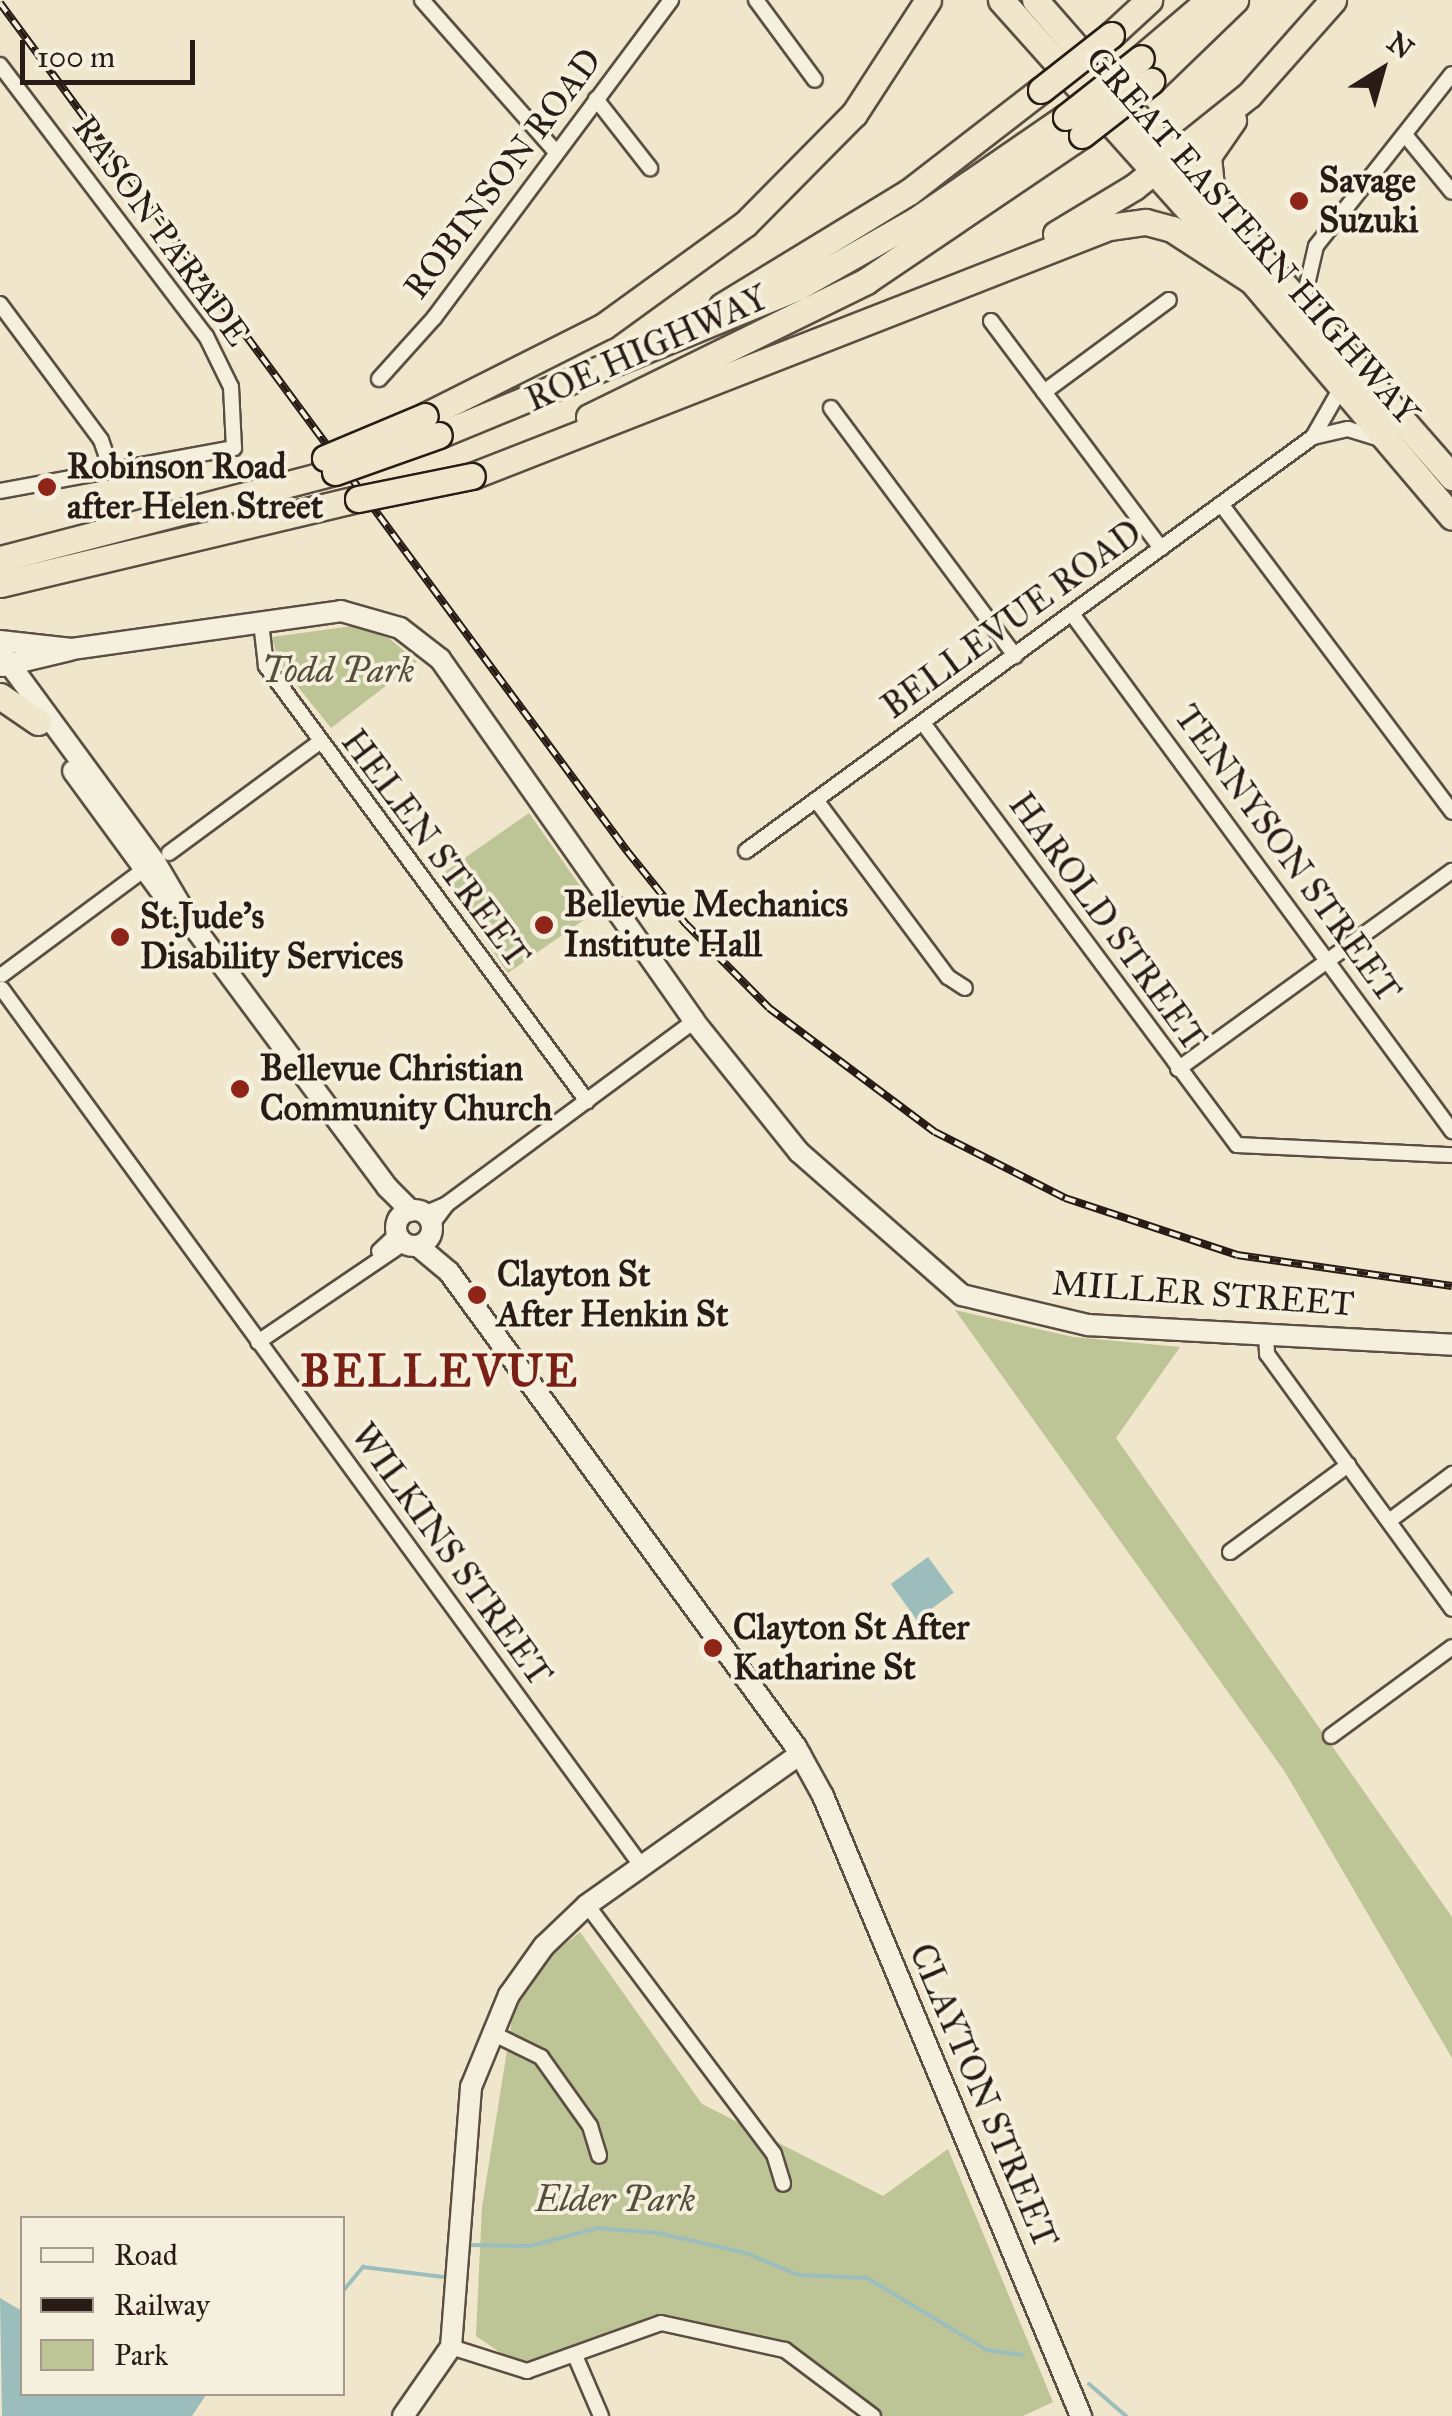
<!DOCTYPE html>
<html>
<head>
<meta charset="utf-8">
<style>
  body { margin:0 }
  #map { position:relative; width:1452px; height:2416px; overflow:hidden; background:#f0e6cb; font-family:"IM FELL Great Primer",serif }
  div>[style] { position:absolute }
  .green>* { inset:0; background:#bdc495; transform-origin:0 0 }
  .water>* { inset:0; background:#9bbebd; transform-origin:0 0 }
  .stream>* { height:4px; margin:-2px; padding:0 2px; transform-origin:2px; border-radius:2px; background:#9bbebd }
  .roads { filter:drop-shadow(2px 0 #5b4e42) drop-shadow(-2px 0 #5b4e42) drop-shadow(0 2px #5b4e42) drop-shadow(0 -2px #5b4e42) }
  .street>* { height:14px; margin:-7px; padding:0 7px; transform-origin:7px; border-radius:7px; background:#f5efdd }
  .secondary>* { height:20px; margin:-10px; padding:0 10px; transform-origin:10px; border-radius:10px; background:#f5efdd }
  .secondary>.ring { margin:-10px; padding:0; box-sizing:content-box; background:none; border:20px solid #f5efdd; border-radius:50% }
  .highway>* { height:25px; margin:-12.5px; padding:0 12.5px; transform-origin:12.5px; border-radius:12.5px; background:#f0e6cb }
  .rail>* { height:8px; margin-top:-4px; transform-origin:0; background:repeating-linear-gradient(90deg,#f5efdd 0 11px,#291b15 0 22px); box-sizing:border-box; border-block:2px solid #291b15 }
  .bridges { filter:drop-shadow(2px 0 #291b15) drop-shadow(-2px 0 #291b15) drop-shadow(0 2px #291b15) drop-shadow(0 -2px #291b15) }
  .highway-bridge>* { height:25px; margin:-12.5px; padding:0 12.5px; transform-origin:12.5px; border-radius:12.5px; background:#f0e6cb }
  .dots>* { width:28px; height:28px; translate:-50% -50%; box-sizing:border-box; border:5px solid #f5efdd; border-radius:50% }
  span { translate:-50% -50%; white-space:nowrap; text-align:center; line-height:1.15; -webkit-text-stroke:8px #f5efdd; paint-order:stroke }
  .street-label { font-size:35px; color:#291b15 }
  .poi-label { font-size:35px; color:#291b15; font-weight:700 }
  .left { translate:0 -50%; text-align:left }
  .park-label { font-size:35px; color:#554e3b; font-style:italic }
  .district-label { font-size:45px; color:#7a1f14; font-weight:700; letter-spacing:2.5px }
  .legend { position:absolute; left:20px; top:2216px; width:325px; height:180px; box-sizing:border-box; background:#f5efdd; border:2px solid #a39a8d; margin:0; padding:12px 18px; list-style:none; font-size:30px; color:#291b15 }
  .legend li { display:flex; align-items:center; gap:20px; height:50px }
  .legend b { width:50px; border:2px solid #a39a8d }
  .north { position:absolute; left:1332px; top:20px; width:100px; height:100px; -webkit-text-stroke:8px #f5efdd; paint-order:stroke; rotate:37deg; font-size:28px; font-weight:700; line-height:40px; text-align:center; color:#291b15 }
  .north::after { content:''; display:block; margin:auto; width:35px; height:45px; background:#291b15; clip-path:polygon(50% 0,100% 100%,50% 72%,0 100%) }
  .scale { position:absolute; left:20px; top:40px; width:175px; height:45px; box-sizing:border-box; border:5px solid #291b15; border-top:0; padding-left:12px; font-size:30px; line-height:35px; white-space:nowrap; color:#291b15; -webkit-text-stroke:8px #f5efdd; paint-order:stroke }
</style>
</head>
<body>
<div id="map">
  <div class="green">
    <i style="clip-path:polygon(353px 626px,389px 638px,417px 662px,331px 728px,279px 663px,272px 637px)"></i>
    <i style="left:529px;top:813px;width:119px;height:109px;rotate:55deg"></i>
    <i style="clip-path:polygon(955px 1310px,1073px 1337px,1180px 1347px,1116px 1438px,1452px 1917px,1452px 2058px,1285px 1772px)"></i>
    <i style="clip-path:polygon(580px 1932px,702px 2104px,883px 2196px,948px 2149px,1053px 2402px,1023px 2416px,868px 2416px,785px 2350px,661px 2323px,527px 2371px,476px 2336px,482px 2207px,518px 1982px)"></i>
  </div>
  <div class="water">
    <i style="left:928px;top:1557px;width:44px;height:46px;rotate:54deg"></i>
    <i style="clip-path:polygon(0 2298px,22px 2311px,22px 2394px,206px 2395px,192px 2416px,2px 2416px)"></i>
  </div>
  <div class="stream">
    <i style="left:468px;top:2245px;width:62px;rotate:0.9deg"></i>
    <i style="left:530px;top:2246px;width:70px;rotate:-14.8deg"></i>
    <i style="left:598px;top:2228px;width:60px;rotate:4.8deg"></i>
    <i style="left:658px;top:2233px;width:90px;rotate:12.8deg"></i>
    <i style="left:746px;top:2253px;width:56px;rotate:22.9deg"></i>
    <i style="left:798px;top:2275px;width:69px;rotate:2.5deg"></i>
    <i style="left:867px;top:2278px;width:140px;rotate:31deg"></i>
    <i style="left:987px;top:2350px;width:36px;rotate:8deg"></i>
    <i style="left:342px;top:2292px;width:33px;rotate:-50deg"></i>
    <i style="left:363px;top:2267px;width:81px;rotate:7.1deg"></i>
    <i style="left:1089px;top:2384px;width:49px;rotate:40.9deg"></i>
  </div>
  <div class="roads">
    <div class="street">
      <i style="left:422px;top:0;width:203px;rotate:48.6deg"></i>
      <i style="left:756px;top:0;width:99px;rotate:53.6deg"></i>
      <i style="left:0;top:65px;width:340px;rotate:52.8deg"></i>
      <i style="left:206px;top:336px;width:57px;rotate:63.9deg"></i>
      <i style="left:231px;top:387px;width:61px;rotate:87.2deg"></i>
      <i style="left:234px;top:448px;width:238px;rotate:169.6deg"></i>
      <i style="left:596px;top:99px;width:88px;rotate:52deg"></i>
      <i style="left:1406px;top:136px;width:72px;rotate:50.6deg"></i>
      <i style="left:1303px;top:302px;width:57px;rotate:-76.9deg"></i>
      <i style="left:1316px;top:246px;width:219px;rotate:-51.7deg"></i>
      <i style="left:0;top:304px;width:169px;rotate:53.4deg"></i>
      <i style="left:101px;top:440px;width:31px;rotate:71deg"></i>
      <i style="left:991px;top:321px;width:284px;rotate:53.2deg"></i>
      <i style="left:379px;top:379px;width:82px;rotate:-48deg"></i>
      <i style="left:434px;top:318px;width:397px;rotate:-53.3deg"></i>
      <i style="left:1044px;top:392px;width:155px;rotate:-36.4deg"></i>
      <i style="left:831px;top:408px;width:309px;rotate:53.4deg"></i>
      <i style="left:1313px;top:437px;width:36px;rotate:-13deg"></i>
      <i style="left:1348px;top:429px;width:34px;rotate:17deg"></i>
      <i style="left:1221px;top:504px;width:385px;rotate:53.1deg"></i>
      <i style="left:1072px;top:614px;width:642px;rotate:53.68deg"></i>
      <i style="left:261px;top:622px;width:44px;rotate:83.5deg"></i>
      <i style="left:266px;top:666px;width:541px;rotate:53.58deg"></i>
      <i style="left:923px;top:723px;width:526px;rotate:53.35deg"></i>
      <i style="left:1237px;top:1145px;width:215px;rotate:2.7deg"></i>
      <i style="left:816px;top:800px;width:221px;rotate:53.3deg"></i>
      <i style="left:948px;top:977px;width:20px;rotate:33deg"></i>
      <i style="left:746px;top:851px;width:702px;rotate:-36.14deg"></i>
      <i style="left:1313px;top:437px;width:56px;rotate:-60.3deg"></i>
      <i style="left:169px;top:853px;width:185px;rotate:-36.4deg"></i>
      <i style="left:2px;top:975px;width:184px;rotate:-36.6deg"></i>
      <i style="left:2px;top:989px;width:1083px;rotate:53.9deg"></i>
      <i style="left:1178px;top:1069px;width:338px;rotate:-35.9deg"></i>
      <i style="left:424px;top:1214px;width:25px;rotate:-23deg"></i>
      <i style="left:447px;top:1204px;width:307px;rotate:-36.5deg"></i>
      <i style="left:432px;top:1224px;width:25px;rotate:-53deg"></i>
      <i style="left:379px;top:1251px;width:25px;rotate:-43deg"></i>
      <i style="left:1266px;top:1334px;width:20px;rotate:87deg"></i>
      <i style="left:1267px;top:1354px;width:315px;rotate:54deg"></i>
      <i style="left:258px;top:1342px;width:176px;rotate:-34.1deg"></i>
      <i style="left:1389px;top:1521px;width:79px;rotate:-36.7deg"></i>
      <i style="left:1230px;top:1552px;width:147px;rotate:-36.4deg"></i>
      <i style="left:1331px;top:1736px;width:150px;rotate:-36.3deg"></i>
      <i style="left:587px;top:1905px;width:311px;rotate:53.1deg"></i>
      <i style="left:774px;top:2154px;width:31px;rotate:73deg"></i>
      <i style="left:492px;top:2033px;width:55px;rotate:26.1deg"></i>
      <i style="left:541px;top:2057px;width:85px;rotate:54.6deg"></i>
      <i style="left:590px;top:2126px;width:31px;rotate:73deg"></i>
      <i style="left:451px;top:2347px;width:80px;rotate:17.5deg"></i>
      <i style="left:527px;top:2371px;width:142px;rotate:-19.7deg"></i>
      <i style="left:661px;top:2323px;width:127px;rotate:12.3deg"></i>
      <i style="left:785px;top:2350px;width:110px;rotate:36.9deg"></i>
      <i style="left:576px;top:2358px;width:63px;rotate:66.7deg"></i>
    </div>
    <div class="secondary">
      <i style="left:0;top:641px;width:72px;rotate:6.3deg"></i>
      <i style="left:72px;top:649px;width:272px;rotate:-8deg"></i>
      <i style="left:341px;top:611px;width:61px;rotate:16.1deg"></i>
      <i style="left:400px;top:628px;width:51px;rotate:37.8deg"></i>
      <i style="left:440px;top:659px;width:442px;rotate:54.9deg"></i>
      <i style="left:694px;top:1021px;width:168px;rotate:51.3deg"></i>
      <i style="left:799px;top:1152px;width:217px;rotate:41.3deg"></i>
      <i style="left:962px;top:1295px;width:130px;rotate:13.4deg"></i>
      <i style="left:1088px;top:1325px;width:365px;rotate:3.1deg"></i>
      <i style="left:0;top:651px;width:262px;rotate:53.7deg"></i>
      <i style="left:155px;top:862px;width:71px;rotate:59.5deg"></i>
      <i style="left:191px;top:923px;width:329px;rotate:53.4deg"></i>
      <i style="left:387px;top:1187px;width:34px;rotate:45deg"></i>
      <i style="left:3px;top:666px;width:69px;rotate:-13.4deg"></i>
      <i style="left:73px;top:771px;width:166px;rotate:53.8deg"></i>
      <i class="ring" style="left:396px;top:1210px;width:16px;height:16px"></i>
      <i style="left:418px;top:1246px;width:40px;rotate:40deg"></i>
      <i style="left:449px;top:1272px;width:588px;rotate:53.85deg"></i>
      <i style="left:796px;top:1747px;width:56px;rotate:61.1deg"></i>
      <i style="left:823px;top:1796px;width:672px;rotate:67.41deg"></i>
      <i style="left:403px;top:2416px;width:84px;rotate:-55.2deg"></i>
      <i style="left:451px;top:2347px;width:261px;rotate:-85.6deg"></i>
      <i style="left:471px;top:2087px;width:100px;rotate:-67.6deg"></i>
      <i style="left:509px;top:1995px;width:60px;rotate:-54.5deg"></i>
      <i style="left:544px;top:1946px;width:59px;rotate:-43.6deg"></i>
      <i style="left:587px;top:1905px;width:261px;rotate:-35.3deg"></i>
    </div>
    <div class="highway">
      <i style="left:1001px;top:0;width:377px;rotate:48.2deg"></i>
      <i style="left:1252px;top:281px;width:309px;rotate:49.7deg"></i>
      <i style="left:1035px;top:0;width:634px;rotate:48.84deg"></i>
      <i style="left:1111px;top:35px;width:52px;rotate:-42.6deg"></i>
      <i style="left:1141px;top:58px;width:89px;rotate:-40.5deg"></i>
      <i style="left:1151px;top:81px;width:117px;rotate:-44deg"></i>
      <i style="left:1212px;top:197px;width:41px;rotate:-95.6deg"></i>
      <i style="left:1208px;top:156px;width:44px;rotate:-55.2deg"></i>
      <i style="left:1056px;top:234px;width:91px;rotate:-31.1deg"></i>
      <i style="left:1134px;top:187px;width:147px;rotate:-38.7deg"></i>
      <i style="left:1249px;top:95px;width:127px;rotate:-48.5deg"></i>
      <i style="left:722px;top:306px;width:219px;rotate:-31.4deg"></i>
      <i style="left:909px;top:192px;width:167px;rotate:-37.7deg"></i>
      <i style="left:425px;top:416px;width:200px;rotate:-26.7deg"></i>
      <i style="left:604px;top:326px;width:174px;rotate:-35.9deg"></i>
      <i style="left:745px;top:224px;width:155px;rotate:-45.3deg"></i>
      <i style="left:854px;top:114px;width:136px;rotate:-57deg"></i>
      <i style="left:589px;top:417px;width:309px;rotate:-26.1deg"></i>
      <i style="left:866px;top:281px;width:261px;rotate:-34.1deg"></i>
      <i style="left:439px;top:435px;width:388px;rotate:-22.4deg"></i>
      <i style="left:798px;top:287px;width:136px;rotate:-29.6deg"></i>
      <i style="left:916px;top:220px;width:182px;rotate:-34.5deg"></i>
      <i style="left:472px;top:476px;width:684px;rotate:-21.35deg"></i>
      <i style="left:1109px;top:227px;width:37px;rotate:-8deg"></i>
      <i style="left:1146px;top:222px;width:27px;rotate:15deg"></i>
      <i style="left:1172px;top:229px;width:95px;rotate:33deg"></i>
      <i style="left:0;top:559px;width:346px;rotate:-14.6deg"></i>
      <i style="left:0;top:584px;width:368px;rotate:-13.4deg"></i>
      <i style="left:0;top:696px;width:46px;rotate:34.4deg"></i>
    </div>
  </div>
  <div class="rail">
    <i style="left:0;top:3px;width:1055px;rotate:53.52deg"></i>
    <i style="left:627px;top:851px;width:94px;rotate:51.1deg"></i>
    <i style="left:686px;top:924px;width:118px;rotate:45.3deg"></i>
    <i style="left:769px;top:1008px;width:207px;rotate:36.8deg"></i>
    <i style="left:935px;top:1132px;width:146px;rotate:26.9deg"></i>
    <i style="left:1065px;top:1198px;width:181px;rotate:18.3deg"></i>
    <i style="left:1237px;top:1255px;width:217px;rotate:8.2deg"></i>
  </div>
  <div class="bridges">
    <div class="highway-bridge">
      <i style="left:1041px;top:90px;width:89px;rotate:-38.2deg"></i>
      <i style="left:1066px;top:117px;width:95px;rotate:-38.2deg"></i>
      <i style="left:1082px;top:135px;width:88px;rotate:-38deg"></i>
      <i style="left:325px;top:458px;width:108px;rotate:-22.8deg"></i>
      <i style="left:335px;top:472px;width:110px;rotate:-19.6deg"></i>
      <i style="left:358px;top:499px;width:116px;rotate:-11.4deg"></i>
    </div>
  </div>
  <div class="dots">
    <i style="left:1299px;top:201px;background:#8f2418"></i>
    <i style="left:47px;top:487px;background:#8f2418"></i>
    <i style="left:544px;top:925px;background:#8f2418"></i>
    <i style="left:120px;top:937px;background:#8f2418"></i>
    <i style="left:240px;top:1089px;background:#8f2418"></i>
    <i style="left:477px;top:1295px;background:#8f2418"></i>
    <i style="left:713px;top:1648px;background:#8f2418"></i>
  </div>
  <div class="street-label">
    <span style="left:503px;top:174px;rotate:-53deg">ROBINSON ROAD</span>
    <span style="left:161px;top:231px;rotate:54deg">RASON PARADE</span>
    <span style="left:1252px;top:236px;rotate:49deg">GREAT EASTERN HIGHWAY</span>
    <span style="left:647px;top:349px;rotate:-24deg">ROE HIGHWAY</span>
    <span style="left:1012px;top:620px;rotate:-36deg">BELLEVUE ROAD</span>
    <span style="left:435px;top:849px;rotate:53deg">HELEN STREET</span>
    <span style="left:1287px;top:854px;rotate:54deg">TENNYSON STREET</span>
    <span style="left:1107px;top:922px;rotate:54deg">HAROLD STREET</span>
    <span style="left:1203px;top:1294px;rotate:4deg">MILLER STREET</span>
    <span style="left:451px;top:1555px;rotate:54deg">WILKINS STREET</span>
    <span style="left:983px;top:2096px;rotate:67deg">CLAYTON STREET</span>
  </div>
  <div class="poi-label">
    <span class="left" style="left:1319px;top:201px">Savage<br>Suzuki</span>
    <span class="left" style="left:67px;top:487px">Robinson Road<br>after Helen Street</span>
    <span class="left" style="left:564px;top:925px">Bellevue Mechanics<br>Institute Hall</span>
    <span class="left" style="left:140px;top:937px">St.Jude's<br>Disability Services</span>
    <span class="left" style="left:260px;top:1089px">Bellevue Christian<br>Community Church</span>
    <span class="left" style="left:497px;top:1295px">Clayton St<br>After Henkin St</span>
    <span class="left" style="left:733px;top:1648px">Clayton St After<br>Katharine St</span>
  </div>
  <div class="park-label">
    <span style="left:338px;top:671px">Todd Park</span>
    <span style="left:615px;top:2200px">Elder Park</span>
  </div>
  <div class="district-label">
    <span style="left:440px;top:1371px">BELLEVUE</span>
  </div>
  <ul class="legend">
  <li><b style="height:12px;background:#f5efdd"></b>Road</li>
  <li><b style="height:12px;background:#291b15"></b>Railway</li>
  <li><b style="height:28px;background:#bdc495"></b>Park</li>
  </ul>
  <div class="north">N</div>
  <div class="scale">100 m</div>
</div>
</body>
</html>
